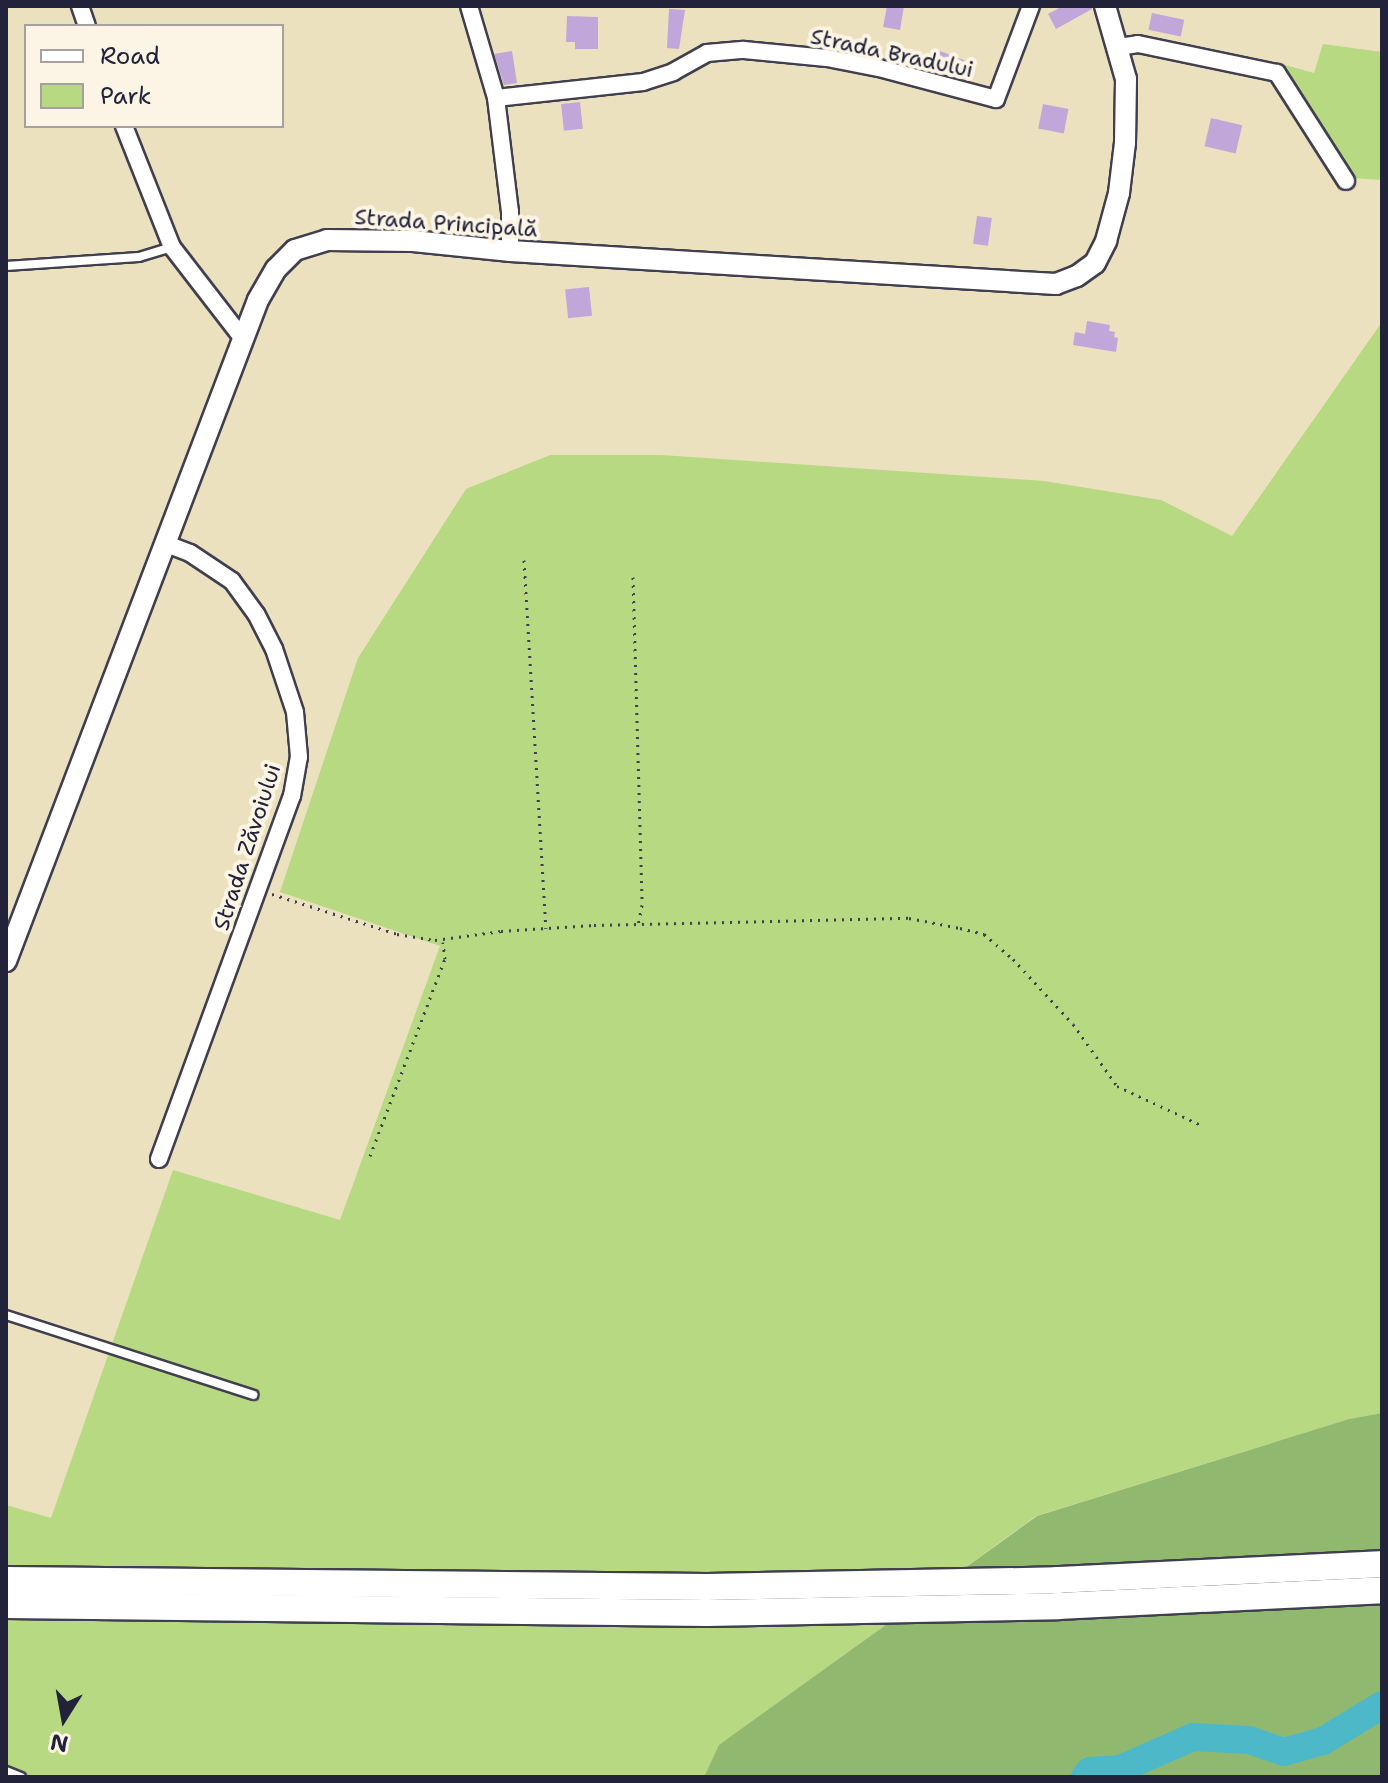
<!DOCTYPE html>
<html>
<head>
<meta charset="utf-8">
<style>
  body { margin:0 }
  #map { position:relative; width:1388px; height:1783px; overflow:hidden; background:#ebe1bf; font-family:"Shantell Sans",sans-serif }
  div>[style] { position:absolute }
  .green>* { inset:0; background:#b6d981 }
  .forest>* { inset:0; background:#90b96f }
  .river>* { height:28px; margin:-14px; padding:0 14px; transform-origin:14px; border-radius:14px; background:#4db9c8 }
  .building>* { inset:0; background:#c1a6da; transform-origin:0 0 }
  .path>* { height:3px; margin-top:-1.5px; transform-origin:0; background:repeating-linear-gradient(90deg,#403f4f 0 2px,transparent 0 8px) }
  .roads { filter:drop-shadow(2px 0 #403f4f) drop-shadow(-2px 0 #403f4f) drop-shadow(0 2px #403f4f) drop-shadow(0 -2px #403f4f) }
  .service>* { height:8px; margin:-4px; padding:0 4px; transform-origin:4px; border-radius:4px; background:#fff }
  .minor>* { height:16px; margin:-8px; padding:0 8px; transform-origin:8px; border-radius:8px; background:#fff }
  .tertiary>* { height:20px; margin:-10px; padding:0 10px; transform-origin:10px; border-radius:10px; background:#fff }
  .trunk>* { height:26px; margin:-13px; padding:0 13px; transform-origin:13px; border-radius:13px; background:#fff }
  span { translate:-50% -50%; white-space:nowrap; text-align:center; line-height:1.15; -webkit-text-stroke:8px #fcf5e5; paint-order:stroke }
  .street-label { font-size:22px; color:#22223b }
  .frame { position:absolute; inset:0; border:8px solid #22223b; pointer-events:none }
  .legend { position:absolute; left:24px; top:24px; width:260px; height:104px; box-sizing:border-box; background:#fcf5e5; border:2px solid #a5a1a1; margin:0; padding:10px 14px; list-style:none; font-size:24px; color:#22223b }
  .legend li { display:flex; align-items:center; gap:16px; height:40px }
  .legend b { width:40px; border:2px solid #a5a1a1 }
  .north { position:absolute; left:24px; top:1679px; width:80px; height:80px; -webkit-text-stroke:6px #fcf5e5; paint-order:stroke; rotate:191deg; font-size:22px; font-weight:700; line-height:32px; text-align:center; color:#22223b }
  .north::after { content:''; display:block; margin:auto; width:28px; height:36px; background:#22223b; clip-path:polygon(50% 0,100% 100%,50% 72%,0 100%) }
</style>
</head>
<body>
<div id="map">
  <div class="green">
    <i style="clip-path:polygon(1323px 44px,1382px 52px,1382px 180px,1353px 178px,1282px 72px,1285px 65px,1314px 73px)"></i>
    <i style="clip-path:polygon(1382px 322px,1382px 1413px,1349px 1419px,1036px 1516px,720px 1745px,704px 1777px,6px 1777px,6px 1505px,51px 1518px,173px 1170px,340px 1220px,440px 946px,280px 892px,358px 658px,466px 489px,550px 455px,661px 455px,1044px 481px,1161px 500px,1232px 536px)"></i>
  </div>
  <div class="forest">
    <i style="clip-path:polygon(1382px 1413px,1382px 1777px,704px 1777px,719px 1745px,1037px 1516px,1349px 1419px)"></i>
  </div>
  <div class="river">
    <i style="left:1085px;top:1777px;width:8px;rotate:-50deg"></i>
    <i style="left:1090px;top:1771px;width:30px;rotate:-4deg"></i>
    <i style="left:1120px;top:1769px;width:80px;rotate:-23.7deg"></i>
    <i style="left:1193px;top:1737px;width:56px;rotate:3.1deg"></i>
    <i style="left:1249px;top:1740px;width:37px;rotate:19deg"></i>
    <i style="left:1284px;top:1752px;width:41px;rotate:-15.8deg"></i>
    <i style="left:1323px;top:1741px;width:69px;rotate:-31.4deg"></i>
  </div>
  <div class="building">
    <i style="clip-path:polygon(887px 6px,904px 6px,900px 30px,883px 27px)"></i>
    <i style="clip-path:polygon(1063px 6px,1092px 6px,1092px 9px,1056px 29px,1048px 14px)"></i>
    <i style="clip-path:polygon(669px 9px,685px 10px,679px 49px,667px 48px)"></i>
    <i style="left:1152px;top:13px;width:33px;height:17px;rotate:12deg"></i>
    <i style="clip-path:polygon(567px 16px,598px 17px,598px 49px,575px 49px,575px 42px,566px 42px)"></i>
    <i style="clip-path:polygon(512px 51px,517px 83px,504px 85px,494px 54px)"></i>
    <i style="left:940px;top:51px;width:31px;height:16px;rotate:21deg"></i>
    <i style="left:580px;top:102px;width:27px;height:19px;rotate:84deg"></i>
    <i style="left:1043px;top:104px;width:26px;height:25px;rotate:11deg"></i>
    <i style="left:1211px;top:118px;width:32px;height:29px;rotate:13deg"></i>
    <i style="left:977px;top:216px;width:15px;height:28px;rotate:8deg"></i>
    <i style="left:589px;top:287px;width:29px;height:24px;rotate:84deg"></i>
    <i style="clip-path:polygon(1087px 321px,1110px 325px,1109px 331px,1115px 332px,1114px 337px,1118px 338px,1116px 352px,1073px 345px,1075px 332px,1085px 334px)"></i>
  </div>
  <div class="path">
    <i style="left:524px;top:560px;width:369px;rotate:86.6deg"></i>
    <i style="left:633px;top:577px;width:328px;rotate:88.4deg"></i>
    <i style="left:642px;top:905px;width:20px;rotate:101deg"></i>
    <i style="left:272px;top:894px;width:131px;rotate:17.7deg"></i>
    <i style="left:397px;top:934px;width:38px;rotate:9deg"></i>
    <i style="left:435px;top:940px;width:67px;rotate:-7.8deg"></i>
    <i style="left:501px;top:931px;width:93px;rotate:-3.7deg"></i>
    <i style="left:594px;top:925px;width:315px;rotate:-1.3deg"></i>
    <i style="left:909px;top:918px;width:52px;rotate:11.1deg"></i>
    <i style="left:960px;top:928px;width:25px;rotate:14deg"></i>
    <i style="left:984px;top:934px;width:38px;rotate:41deg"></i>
    <i style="left:1013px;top:959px;width:88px;rotate:47.3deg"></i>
    <i style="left:1073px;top:1024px;width:76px;rotate:54.6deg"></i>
    <i style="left:1117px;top:1086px;width:95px;rotate:24.9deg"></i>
    <i style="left:370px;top:1156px;width:211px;rotate:-69.2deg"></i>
    <i style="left:445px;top:959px;width:17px;rotate:-97deg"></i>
  </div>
  <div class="roads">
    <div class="service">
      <i style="left:6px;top:266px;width:133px;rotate:-3.9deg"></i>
      <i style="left:139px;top:257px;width:34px;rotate:-17deg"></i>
      <i style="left:6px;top:1315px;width:260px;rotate:17.9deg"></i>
      <i style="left:6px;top:1771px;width:16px;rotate:22deg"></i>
    </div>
    <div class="minor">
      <i style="left:80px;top:6px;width:21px;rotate:71deg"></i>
      <i style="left:469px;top:6px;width:96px;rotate:73.6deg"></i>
      <i style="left:496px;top:98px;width:115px;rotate:83deg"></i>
      <i style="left:510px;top:212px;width:39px;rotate:90deg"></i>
      <i style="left:1119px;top:47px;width:19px;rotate:-9deg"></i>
      <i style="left:1138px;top:44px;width:142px;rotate:11.8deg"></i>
      <i style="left:1277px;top:73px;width:128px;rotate:57.4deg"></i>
      <i style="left:496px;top:98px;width:148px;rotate:-6.2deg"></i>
      <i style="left:643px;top:82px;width:32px;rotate:-18deg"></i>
      <i style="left:673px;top:72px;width:39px;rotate:-29deg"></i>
      <i style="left:707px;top:53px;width:37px;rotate:-5deg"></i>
      <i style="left:744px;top:50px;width:83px;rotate:5.5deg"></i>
      <i style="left:827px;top:58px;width:53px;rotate:10.9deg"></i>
      <i style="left:879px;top:68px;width:121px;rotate:14.8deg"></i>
      <i style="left:996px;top:99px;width:99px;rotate:-69.4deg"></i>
      <i style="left:124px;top:126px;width:130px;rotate:68.4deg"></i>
      <i style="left:172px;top:247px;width:116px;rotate:52.3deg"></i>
      <i style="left:159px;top:1159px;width:387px;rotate:-69.9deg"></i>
      <i style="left:292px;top:796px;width:40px;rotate:-80deg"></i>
      <i style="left:299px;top:757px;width:45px;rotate:-95.1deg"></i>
      <i style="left:295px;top:712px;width:66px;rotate:-108.4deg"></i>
      <i style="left:274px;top:649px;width:39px;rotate:-117deg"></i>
      <i style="left:256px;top:614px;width:41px;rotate:-126deg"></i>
      <i style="left:232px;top:581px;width:50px;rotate:-146.3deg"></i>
      <i style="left:190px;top:553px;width:28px;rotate:-159deg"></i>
    </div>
    <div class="tertiary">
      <i style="left:6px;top:961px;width:707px;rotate:-69.13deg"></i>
      <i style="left:258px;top:300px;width:36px;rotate:-60deg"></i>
      <i style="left:276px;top:269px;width:27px;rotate:-45deg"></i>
      <i style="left:295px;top:250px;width:34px;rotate:-17deg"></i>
      <i style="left:327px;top:240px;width:86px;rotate:0.7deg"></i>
      <i style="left:413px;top:241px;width:98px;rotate:5.9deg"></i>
      <i style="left:510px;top:251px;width:547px;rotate:3.46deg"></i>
      <i style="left:1056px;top:284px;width:22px;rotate:-21deg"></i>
      <i style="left:1077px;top:276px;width:22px;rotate:-36deg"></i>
      <i style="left:1095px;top:263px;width:25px;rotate:-63deg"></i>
      <i style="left:1106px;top:241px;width:50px;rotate:-74.8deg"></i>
      <i style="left:1119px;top:193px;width:50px;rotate:-83.2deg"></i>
      <i style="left:1125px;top:143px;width:64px;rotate:-89.1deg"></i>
      <i style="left:1126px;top:79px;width:76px;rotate:-106deg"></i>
    </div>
    <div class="trunk">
      <i style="left:6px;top:1580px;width:701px;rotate:0.57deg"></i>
      <i style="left:707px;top:1587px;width:350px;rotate:-1.1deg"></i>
      <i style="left:1057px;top:1580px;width:325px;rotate:-2.8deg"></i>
      <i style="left:6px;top:1605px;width:701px;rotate:0.65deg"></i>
      <i style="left:707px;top:1613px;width:351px;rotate:-1.1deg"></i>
      <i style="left:1058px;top:1606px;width:324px;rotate:-2.8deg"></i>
    </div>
  </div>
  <div class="street-label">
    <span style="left:892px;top:53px;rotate:12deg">Strada Bradului</span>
    <span style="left:446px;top:223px;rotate:4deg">Strada Principală</span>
    <span style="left:247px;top:847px;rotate:-72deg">Strada Zăvoiului</span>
  </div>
  <div class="frame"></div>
  <ul class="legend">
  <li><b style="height:10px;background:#fff"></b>Road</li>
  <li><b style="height:22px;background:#b6d981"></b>Park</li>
  </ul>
  <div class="north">N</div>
</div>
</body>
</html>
